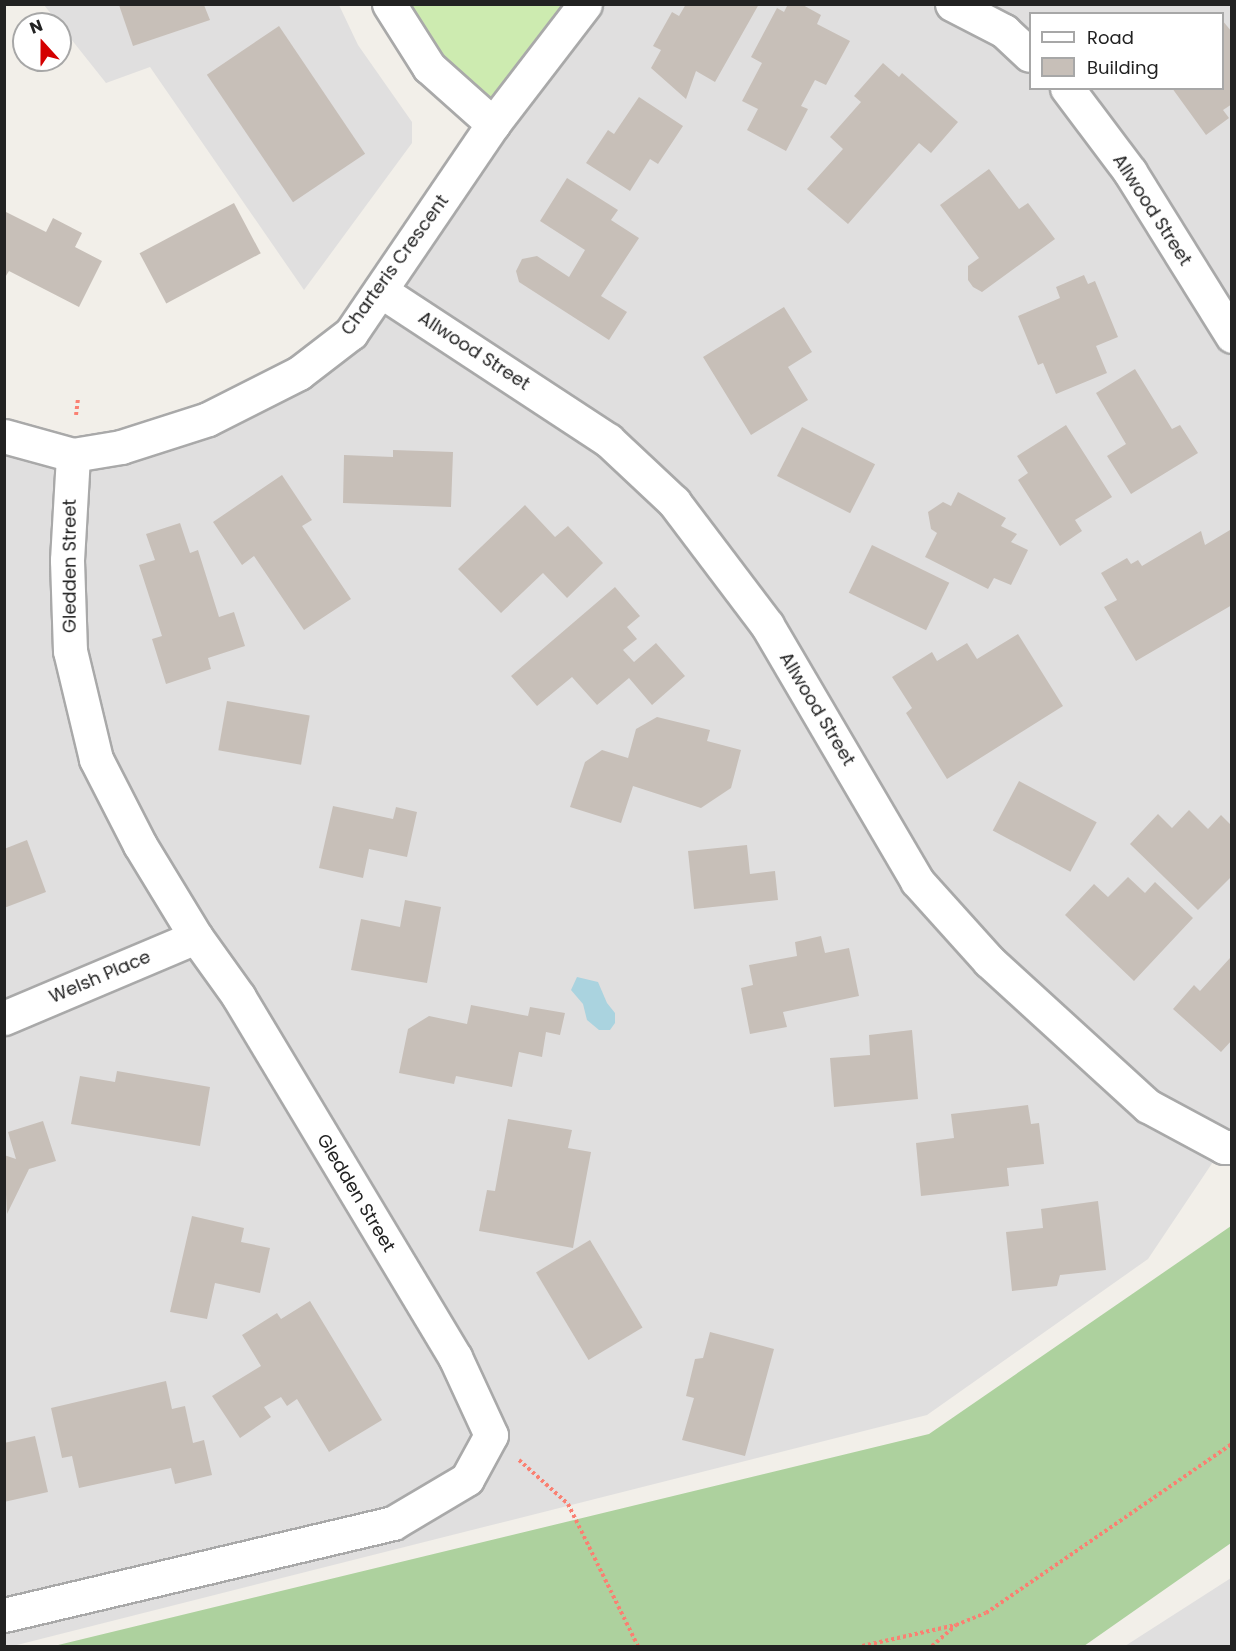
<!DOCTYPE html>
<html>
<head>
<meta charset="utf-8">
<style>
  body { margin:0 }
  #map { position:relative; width:1236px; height:1651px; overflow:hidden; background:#f2efe9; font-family:Poppins,sans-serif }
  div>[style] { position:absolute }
  .residential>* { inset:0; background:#e0dfdf }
  .grass>* { inset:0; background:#cdebb0 }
  .forest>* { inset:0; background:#add19e }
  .water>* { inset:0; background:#aad3df }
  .building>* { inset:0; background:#c7bfb8; transform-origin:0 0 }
  .path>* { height:4px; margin-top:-2px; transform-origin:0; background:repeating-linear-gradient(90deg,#fa8072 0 3px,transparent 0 6px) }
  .roads { filter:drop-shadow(2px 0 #a9a9a9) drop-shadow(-2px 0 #a9a9a9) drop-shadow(0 2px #a9a9a9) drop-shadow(0 -2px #a9a9a9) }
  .street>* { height:33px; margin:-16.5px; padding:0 16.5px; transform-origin:16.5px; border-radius:16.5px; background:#fff }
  span { translate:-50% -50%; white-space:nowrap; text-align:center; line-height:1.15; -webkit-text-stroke:6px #fff; paint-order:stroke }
  .street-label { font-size:18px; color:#222 }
  .frame { position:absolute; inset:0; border:6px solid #222; pointer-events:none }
  .legend { position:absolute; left:1029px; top:12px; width:195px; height:78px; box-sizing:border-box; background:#fff; border:2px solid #a7a7a7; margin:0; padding:8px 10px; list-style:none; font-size:18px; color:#222 }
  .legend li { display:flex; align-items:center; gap:12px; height:30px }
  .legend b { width:30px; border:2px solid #a7a7a7 }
  .north { position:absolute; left:12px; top:12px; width:60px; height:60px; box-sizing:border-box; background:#fff; border:2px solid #a7a7a7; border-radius:50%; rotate:339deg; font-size:16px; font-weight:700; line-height:24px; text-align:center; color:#222 }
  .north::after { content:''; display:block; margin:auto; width:21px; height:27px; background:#d40000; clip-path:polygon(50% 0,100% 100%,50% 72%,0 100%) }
</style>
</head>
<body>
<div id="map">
  <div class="residential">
    <i style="clip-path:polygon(44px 5px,339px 5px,358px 45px,412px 122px,412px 143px,304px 290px,150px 67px,106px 83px)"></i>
    <i style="clip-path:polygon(evenodd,585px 5px,1231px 5px,1231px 1147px,1223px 1147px,1148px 1259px,927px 1415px,13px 1646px,5px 1646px,4px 436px,72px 455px,299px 373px,585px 5px,1030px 14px,1222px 14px,1222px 88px,1030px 88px,1030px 14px)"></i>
    <i style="clip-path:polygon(1231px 1578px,1231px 1646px,1125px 1646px)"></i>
  </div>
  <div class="grass">
    <i style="clip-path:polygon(389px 5px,585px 5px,493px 124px)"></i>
  </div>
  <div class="forest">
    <i style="clip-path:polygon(1231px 1226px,1231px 1543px,1084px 1646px,54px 1646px,929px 1434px)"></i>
  </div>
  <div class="water">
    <i style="clip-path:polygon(577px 977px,598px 982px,607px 1003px,615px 1013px,615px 1023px,610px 1030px,599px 1030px,587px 1020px,583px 1004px,571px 990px)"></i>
  </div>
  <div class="building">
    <i style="clip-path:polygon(686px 4px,759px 4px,715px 82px,696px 71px,686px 99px,651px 68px,661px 50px,653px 46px,672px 12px,679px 16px)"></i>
    <i style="clip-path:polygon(788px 4px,801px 4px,821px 15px,817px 24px,850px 41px,826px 85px,815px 80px,801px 106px,808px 109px,786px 151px,747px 130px,758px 109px,742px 101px,762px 63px,751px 57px,777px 8px,784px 12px)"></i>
    <i style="clip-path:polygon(119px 5px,204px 5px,210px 20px,133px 46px)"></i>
    <i style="clip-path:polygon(1222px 20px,1232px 32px,1232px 104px,1223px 110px,1229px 118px,1206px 135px,1172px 88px,1222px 88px)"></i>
    <i style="left:279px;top:26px;width:154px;height:87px;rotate:56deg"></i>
    <i style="clip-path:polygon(883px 63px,899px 77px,902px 73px,958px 122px,931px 153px,919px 143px,848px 224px,807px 189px,843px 149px,830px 137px,861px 102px,854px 96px)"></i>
    <i style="clip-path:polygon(639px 97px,683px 126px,658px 164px,650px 159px,630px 191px,586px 163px,608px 130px,614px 134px)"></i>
    <i style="clip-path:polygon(989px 169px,1019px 209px,1028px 203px,1055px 239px,982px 292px,973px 287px,968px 280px,968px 266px,979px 258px,940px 205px)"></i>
    <i style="clip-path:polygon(567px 178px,618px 210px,611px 220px,639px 238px,601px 296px,627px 312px,609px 340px,519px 282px,516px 271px,522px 259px,537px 256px,569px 277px,585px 250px,540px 221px)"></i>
    <i style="left:234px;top:203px;width:57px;height:107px;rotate:62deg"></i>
    <i style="clip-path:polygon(4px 211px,46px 232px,53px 218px,82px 233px,75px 247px,102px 261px,79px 307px,9px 271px,4px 279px)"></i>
    <i style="clip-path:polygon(1084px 275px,1088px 284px,1095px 281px,1118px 337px,1096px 346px,1107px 373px,1056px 394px,1043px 363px,1038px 365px,1018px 316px,1060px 298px,1056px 287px)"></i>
    <i style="clip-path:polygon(784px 307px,812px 352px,788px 367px,808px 400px,751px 435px,703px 357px)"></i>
    <i style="clip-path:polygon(1135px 369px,1172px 429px,1180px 425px,1198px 453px,1131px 494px,1107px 456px,1126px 444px,1096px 393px)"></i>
    <i style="clip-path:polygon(1066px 425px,1112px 497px,1075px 520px,1082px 531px,1060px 546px,1018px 480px,1028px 473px,1017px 456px)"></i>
    <i style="left:802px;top:427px;width:82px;height:55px;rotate:27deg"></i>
    <i style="clip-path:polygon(393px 450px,453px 452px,451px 507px,343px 503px,344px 455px,393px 457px)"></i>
    <i style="clip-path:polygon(282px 475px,312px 520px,302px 526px,351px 599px,304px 630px,254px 556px,242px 565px,213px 522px)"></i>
    <i style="clip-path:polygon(958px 492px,1006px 518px,1001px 526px,1017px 534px,1011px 542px,1028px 550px,1011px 585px,994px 578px,988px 589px,925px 557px,937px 533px,931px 529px,928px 512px,943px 502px,951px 506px)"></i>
    <i style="clip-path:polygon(525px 505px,555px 537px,568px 526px,603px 563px,567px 598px,543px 573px,501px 613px,458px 569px)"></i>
    <i style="clip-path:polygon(180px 523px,190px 553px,198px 550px,219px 617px,234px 612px,245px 646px,208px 658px,211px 669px,166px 684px,152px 639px,162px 636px,139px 565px,155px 560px,146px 534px)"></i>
    <i style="clip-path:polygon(1230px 530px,1232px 605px,1136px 661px,1104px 607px,1117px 600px,1101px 573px,1127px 558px,1131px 564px,1138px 560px,1142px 566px,1201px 531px,1205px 545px)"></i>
    <i style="left:872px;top:545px;width:86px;height:53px;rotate:26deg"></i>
    <i style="clip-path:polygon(615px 587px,640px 616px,627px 627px,637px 639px,623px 650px,634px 662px,656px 643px,685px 676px,652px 705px,629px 678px,597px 705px,572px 677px,537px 706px,511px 676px)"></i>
    <i style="clip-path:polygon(1018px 634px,1063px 706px,947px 779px,906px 713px,912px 708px,892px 677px,932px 652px,937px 661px,967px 643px,977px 659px)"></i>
    <i style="left:227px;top:701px;width:84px;height:50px;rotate:10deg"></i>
    <i style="clip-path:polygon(657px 717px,710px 730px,707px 741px,741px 750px,731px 788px,701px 808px,633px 786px,621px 823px,570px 807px,585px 762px,602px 750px,628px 758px,636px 729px)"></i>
    <i style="left:1019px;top:781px;width:88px;height:56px;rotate:28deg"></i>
    <i style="clip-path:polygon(333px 806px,393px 819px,396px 807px,417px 812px,407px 857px,369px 849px,363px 878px,319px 868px)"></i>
    <i style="clip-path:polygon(1189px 810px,1208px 829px,1221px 815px,1232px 826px,1232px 876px,1198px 910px,1130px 844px,1158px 814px,1172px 828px)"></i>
    <i style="clip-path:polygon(27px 840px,46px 892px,4px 908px,4px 849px)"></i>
    <i style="clip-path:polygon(747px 845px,750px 874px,775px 871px,778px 900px,694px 909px,688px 851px)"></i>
    <i style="clip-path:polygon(1128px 877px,1145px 893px,1155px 882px,1193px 918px,1134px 981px,1065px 915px,1094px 884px,1108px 897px)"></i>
    <i style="clip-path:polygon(405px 900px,441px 907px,427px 983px,351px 970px,361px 919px,400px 927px)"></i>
    <i style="clip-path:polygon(821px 936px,825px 953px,849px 948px,859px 996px,783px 1012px,787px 1027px,750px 1034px,741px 988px,753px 985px,749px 965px,797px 956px,795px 942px)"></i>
    <i style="clip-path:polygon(1230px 958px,1232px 1040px,1221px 1052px,1173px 1009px,1194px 985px,1200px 991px)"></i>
    <i style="clip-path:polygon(471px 1005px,528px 1016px,530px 1007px,565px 1013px,560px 1035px,546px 1032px,542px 1057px,519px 1052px,512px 1087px,456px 1076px,454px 1084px,399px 1073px,408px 1029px,429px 1016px,467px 1024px)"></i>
    <i style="clip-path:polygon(912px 1030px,918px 1099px,834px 1107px,830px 1058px,870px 1055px,869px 1035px)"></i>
    <i style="clip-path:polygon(117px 1071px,210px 1087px,200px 1146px,71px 1124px,80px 1076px,115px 1082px)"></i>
    <i style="clip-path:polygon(1028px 1105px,1031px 1124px,1039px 1123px,1044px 1164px,1007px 1168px,1009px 1186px,921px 1196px,916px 1143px,954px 1138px,951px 1114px)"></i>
    <i style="clip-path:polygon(508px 1119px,572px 1130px,568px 1148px,591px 1152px,573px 1248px,479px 1231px,487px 1190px,495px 1191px)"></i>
    <i style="clip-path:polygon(43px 1121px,56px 1161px,29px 1169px,7px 1214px,4px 1155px,16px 1159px,8px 1132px)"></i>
    <i style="clip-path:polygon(1098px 1201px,1106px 1270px,1060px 1275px,1057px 1286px,1012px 1291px,1006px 1232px,1043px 1228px,1041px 1209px)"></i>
    <i style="clip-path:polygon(192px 1216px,244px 1228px,241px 1242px,270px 1248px,260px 1293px,215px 1283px,207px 1319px,170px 1312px)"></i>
    <i style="left:590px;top:1240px;width:102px;height:63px;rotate:59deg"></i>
    <i style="clip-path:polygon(310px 1301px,382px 1420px,329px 1452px,297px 1399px,287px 1406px,281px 1397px,264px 1407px,271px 1417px,240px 1438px,212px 1396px,261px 1366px,242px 1335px,277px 1313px,281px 1319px)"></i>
    <i style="clip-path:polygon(710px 1332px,774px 1349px,745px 1456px,682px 1440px,694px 1398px,686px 1396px,695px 1359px,703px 1358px)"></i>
    <i style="clip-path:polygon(166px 1381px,172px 1409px,185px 1406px,193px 1443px,204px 1440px,212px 1475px,175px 1484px,171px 1468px,79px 1488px,72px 1456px,62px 1458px,51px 1408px)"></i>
    <i style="clip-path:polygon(35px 1436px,48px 1492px,4px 1502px,4px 1443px)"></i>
  </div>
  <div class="path">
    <i style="left:76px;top:415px;width:17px;rotate:-83deg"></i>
    <i style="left:519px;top:1460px;width:66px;rotate:41.9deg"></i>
    <i style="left:568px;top:1504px;width:158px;rotate:63.8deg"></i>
    <i style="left:862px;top:1646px;width:96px;rotate:-12.6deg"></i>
    <i style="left:956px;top:1625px;width:32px;rotate:-22deg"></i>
    <i style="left:986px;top:1613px;width:298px;rotate:-34.5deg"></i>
    <i style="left:932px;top:1646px;width:32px;rotate:-41deg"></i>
  </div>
  <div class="roads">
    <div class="street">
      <i style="left:389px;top:4px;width:75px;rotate:57.6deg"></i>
      <i style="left:429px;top:67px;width:86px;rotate:41.7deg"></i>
      <i style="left:952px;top:4px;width:59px;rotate:27.4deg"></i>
      <i style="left:1004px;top:31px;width:35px;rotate:43deg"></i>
      <i style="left:1067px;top:88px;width:105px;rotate:53.1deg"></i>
      <i style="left:1130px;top:172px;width:193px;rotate:58.1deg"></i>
      <i style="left:381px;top:291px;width:272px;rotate:33.3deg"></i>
      <i style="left:608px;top:440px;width:91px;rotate:43.2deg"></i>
      <i style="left:674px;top:502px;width:154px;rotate:52.9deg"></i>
      <i style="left:767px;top:625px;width:297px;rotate:59.6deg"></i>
      <i style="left:917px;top:881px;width:108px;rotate:48deg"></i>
      <i style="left:989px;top:961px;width:215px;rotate:42.4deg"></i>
      <i style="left:1148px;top:1106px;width:86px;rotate:28.3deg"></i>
      <i style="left:1224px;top:1147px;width:8px"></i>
      <i style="left:4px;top:436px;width:72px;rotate:15.4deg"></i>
      <i style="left:73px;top:455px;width:49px;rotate:-9.5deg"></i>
      <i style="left:121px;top:447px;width:91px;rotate:-17.8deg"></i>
      <i style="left:208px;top:419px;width:102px;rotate:-26.8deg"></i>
      <i style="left:299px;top:373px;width:66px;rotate:-37.6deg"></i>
      <i style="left:351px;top:333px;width:253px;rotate:-55.8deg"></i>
      <i style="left:493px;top:124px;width:151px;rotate:-52.5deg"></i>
      <i style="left:4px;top:1018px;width:208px;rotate:-22.9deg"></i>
      <i style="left:4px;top:1615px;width:400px;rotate:-13.3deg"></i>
      <i style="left:393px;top:1523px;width:86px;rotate:-30.7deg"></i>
      <i style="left:467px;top:1479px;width:50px;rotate:-61.4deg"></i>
      <i style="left:491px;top:1435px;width:86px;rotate:-114.8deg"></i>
      <i style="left:455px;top:1357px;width:420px;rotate:-121deg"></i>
      <i style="left:239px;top:997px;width:74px;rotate:-125.6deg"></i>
      <i style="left:196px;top:937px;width:108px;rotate:-121.3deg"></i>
      <i style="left:140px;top:845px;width:97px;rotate:-117.1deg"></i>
      <i style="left:96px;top:759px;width:111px;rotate:-103.5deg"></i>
      <i style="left:70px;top:651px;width:91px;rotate:-91.9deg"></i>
      <i style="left:67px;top:560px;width:105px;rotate:-86.7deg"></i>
    </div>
  </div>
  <div class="street-label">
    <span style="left:1152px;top:210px;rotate:57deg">Allwood Street</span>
    <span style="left:395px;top:265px;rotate:-54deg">Charteris Crescent</span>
    <span style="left:474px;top:351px;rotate:33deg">Allwood Street</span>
    <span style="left:70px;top:566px;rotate:-90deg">Gledden Street</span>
    <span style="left:817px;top:709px;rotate:59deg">Allwood Street</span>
    <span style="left:100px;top:977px;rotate:-23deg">Welsh Place</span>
    <span style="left:356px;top:1193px;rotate:59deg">Gledden Street</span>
  </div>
  <div class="frame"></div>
  <ul class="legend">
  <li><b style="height:8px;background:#fff"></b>Road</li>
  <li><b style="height:16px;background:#c7bfb8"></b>Building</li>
  </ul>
  <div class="north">N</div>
</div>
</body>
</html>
